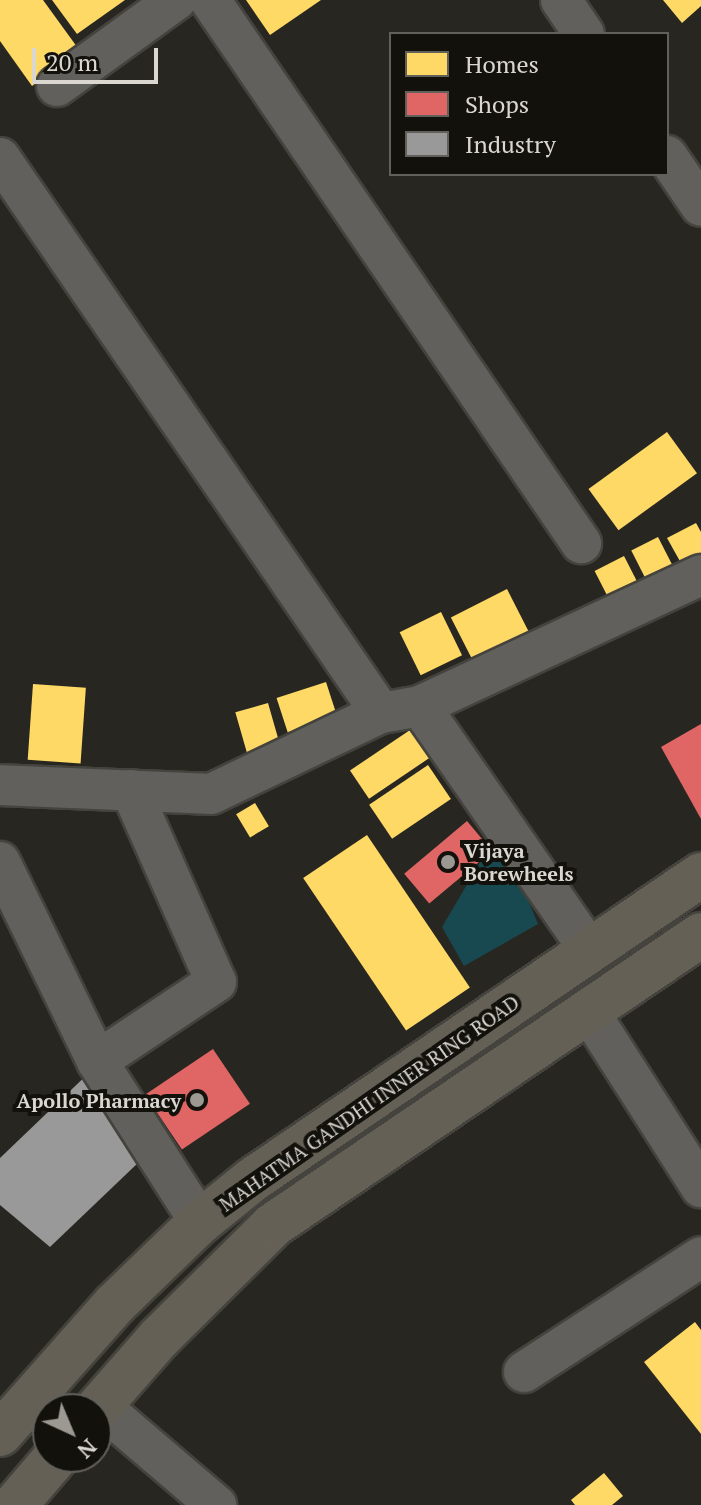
<!DOCTYPE html>
<html>
<head>
<meta charset="utf-8">
<style>
  body { margin:0 }
  #map { position:relative; width:701px; height:1505px; overflow:hidden; background:#282620; font-family:"PT Serif",serif }
  div>[style] { position:absolute }
  .water>* { inset:0; background:#184950 }
  .homes>* { inset:0; background:#ffd966; transform-origin:0 0 }
  .shops>* { inset:0; background:#e06666; transform-origin:0 0 }
  .industry>* { inset:0; background:#999 }
  .roads { filter:drop-shadow(2px 0 #44433d) drop-shadow(-2px 0 #44433d) drop-shadow(0 2px #44433d) drop-shadow(0 -2px #44433d) }
  .minor>* { height:40px; margin:-20px; padding:0 20px; transform-origin:20px; border-radius:20px; background:#61605c }
  .major>* { height:44px; margin:-22px; padding:0 22px; transform-origin:22px; border-radius:22px; background:#656056 }
  .dots>* { width:22px; height:22px; translate:-50% -50%; box-sizing:border-box; border:4px solid #12110c; border-radius:50% }
  span { translate:-50% -50%; white-space:nowrap; text-align:center; line-height:1.15; -webkit-text-stroke:8px #12110c; paint-order:stroke }
  .poi-label { font-size:20px; color:#d9d7d0; font-weight:700 }
  .left { translate:0 -50%; text-align:left }
  .right { translate:-100% -50%; text-align:right }
  .street-label { font-size:20px; color:#d9d7d0 }
  .legend { position:absolute; left:389px; top:32px; width:280px; height:144px; box-sizing:border-box; background:#12110c; border:2px solid #62605a; margin:0; padding:10px 14px; list-style:none; font-size:24px; color:#d9d7d0 }
  .legend li { display:flex; align-items:center; gap:16px; height:40px }
  .legend b { width:40px; border:2px solid #62605a }
  .north { position:absolute; left:32px; top:1393px; width:80px; height:80px; box-sizing:border-box; background:#12110c; border:2px solid #62605a; border-radius:50%; rotate:136deg; font-size:22px; font-weight:700; line-height:32px; text-align:center; color:#d9d7d0 }
  .north::after { content:''; display:block; margin:auto; width:28px; height:36px; background:#9b9992; clip-path:polygon(50% 0,100% 100%,50% 72%,0 100%) }
  .scale { position:absolute; left:32px; top:48px; width:126px; height:36px; box-sizing:border-box; border:4px solid #d9d7d0; border-top:0; padding-left:10px; font-size:24px; line-height:28px; white-space:nowrap; color:#d9d7d0; -webkit-text-stroke:6px #12110c; paint-order:stroke }
</style>
</head>
<body>
<div id="map">
  <div class="water">
    <i style="clip-path:polygon(499px 830px,538px 924px,464px 966px,442px 927px)"></i>
  </div>
  <div class="homes">
    <i style="clip-path:polygon(0 0,43px 0,80px 51px,32px 86px,0 41px)"></i>
    <i style="clip-path:polygon(52px 0,125px 0,77px 34px)"></i>
    <i style="clip-path:polygon(246px 0,321px 0,270px 35px)"></i>
    <i style="clip-path:polygon(663px 0,701px 0,701px 6px,682px 23px)"></i>
    <i style="left:667px;top:432px;width:51px;height:97px;rotate:54deg"></i>
    <i style="clip-path:polygon(696px 523px,701px 532px,701px 564px,686px 572px,667px 538px)"></i>
    <i style="left:658px;top:537px;width:38px;height:30px;rotate:63deg"></i>
    <i style="left:624px;top:556px;width:38px;height:33px;rotate:63deg"></i>
    <i style="left:507px;top:589px;width:53px;height:63px;rotate:63deg"></i>
    <i style="left:441px;top:612px;width:48px;height:46px;rotate:64deg"></i>
    <i style="left:326px;top:682px;width:36px;height:52px;rotate:72deg"></i>
    <i style="left:33px;top:684px;width:53px;height:76px;rotate:4deg"></i>
    <i style="left:268px;top:703px;width:52px;height:34px;rotate:74deg"></i>
    <i style="left:413px;top:728px;width:34px;height:76px;rotate:56deg"></i>
    <i style="left:428px;top:765px;width:41px;height:71px;rotate:56deg"></i>
    <i style="left:255px;top:803px;width:27px;height:22px;rotate:59deg"></i>
    <i style="left:367px;top:835px;width:184px;height:77px;rotate:56deg"></i>
    <i style="clip-path:polygon(695px 1322px,701px 1330px,701px 1434px,644px 1362px)"></i>
    <i style="clip-path:polygon(604px 1473px,623px 1496px,612px 1505px,575px 1505px,571px 1500px)"></i>
  </div>
  <div class="shops">
    <i style="clip-path:polygon(701px 724px,701px 819px,661px 747px)"></i>
    <i style="left:467px;top:821px;width:39px;height:82px;rotate:50deg"></i>
    <i style="left:213px;top:1049px;width:66px;height:82px;rotate:56deg"></i>
  </div>
  <div class="industry">
    <i style="clip-path:polygon(94px 1068px,140px 1161px,50px 1247px,0 1205px,0 1158px)"></i>
  </div>
  <div class="roads">
    <div class="minor">
      <i style="left:210px;top:0;width:658px;rotate:55.66deg"></i>
      <i style="left:561px;top:0;width:41px;rotate:55.9deg"></i>
      <i style="left:57px;top:86px;width:147px;rotate:-35.9deg"></i>
      <i style="left:667px;top:156px;width:60px;rotate:55.8deg"></i>
      <i style="left:0;top:158px;width:673px;rotate:55.53deg"></i>
      <i style="left:420px;top:706px;width:298px;rotate:55.2deg"></i>
      <i style="left:0;top:785px;width:211px;rotate:2.4deg"></i>
      <i style="left:211px;top:794px;width:188px;rotate:-25.5deg"></i>
      <i style="left:381px;top:713px;width:40px;rotate:-10deg"></i>
      <i style="left:420px;top:706px;width:310px;rotate:-25deg"></i>
      <i style="left:0;top:862px;width:221px;rotate:64deg"></i>
      <i style="left:97px;top:1061px;width:191px;rotate:57.4deg"></i>
      <i style="left:589px;top:1012px;width:208px;rotate:57.4deg"></i>
      <i style="left:97px;top:1061px;width:143px;rotate:-33.6deg"></i>
      <i style="left:216px;top:982px;width:210px;rotate:-113.9deg"></i>
      <i style="left:524px;top:1372px;width:211px;rotate:-33deg"></i>
      <i style="left:100px;top:1406px;width:153px;rotate:40.5deg"></i>
    </div>
    <div class="major">
      <i style="left:96px;top:1410px;width:96px;rotate:-48.8deg"></i>
      <i style="left:159px;top:1338px;width:161px;rotate:-44.7deg"></i>
      <i style="left:273px;top:1225px;width:517px;rotate:-34.12deg"></i>
      <i style="left:0;top:1434px;width:174px;rotate:-48.5deg"></i>
      <i style="left:115px;top:1304px;width:118px;rotate:-44deg"></i>
      <i style="left:200px;top:1222px;width:67px;rotate:-38.9deg"></i>
      <i style="left:252px;top:1180px;width:543px;rotate:-34.19deg"></i>
      <i style="left:15px;top:1505px;width:63px;rotate:-49.5deg"></i>
    </div>
  </div>
  <div class="dots">
    <i style="left:448px;top:862px;background:#9b9992"></i>
    <i style="left:197px;top:1100px;background:#9b9992"></i>
  </div>
  <div class="poi-label">
    <span class="left" style="left:464px;top:862px">Vijaya<br>Borewheels</span>
    <span class="right" style="left:181px;top:1100px">Apollo Pharmacy</span>
  </div>
  <div class="street-label">
    <span style="left:369px;top:1103px;rotate:-35deg">MAHATMA GANDHI INNER RING ROAD</span>
  </div>
  <ul class="legend">
  <li><b style="height:22px;background:#ffd966"></b>Homes</li>
  <li><b style="height:22px;background:#e06666"></b>Shops</li>
  <li><b style="height:22px;background:#999"></b>Industry</li>
  </ul>
  <div class="north">N</div>
  <div class="scale">20 m</div>
</div>
</body>
</html>
